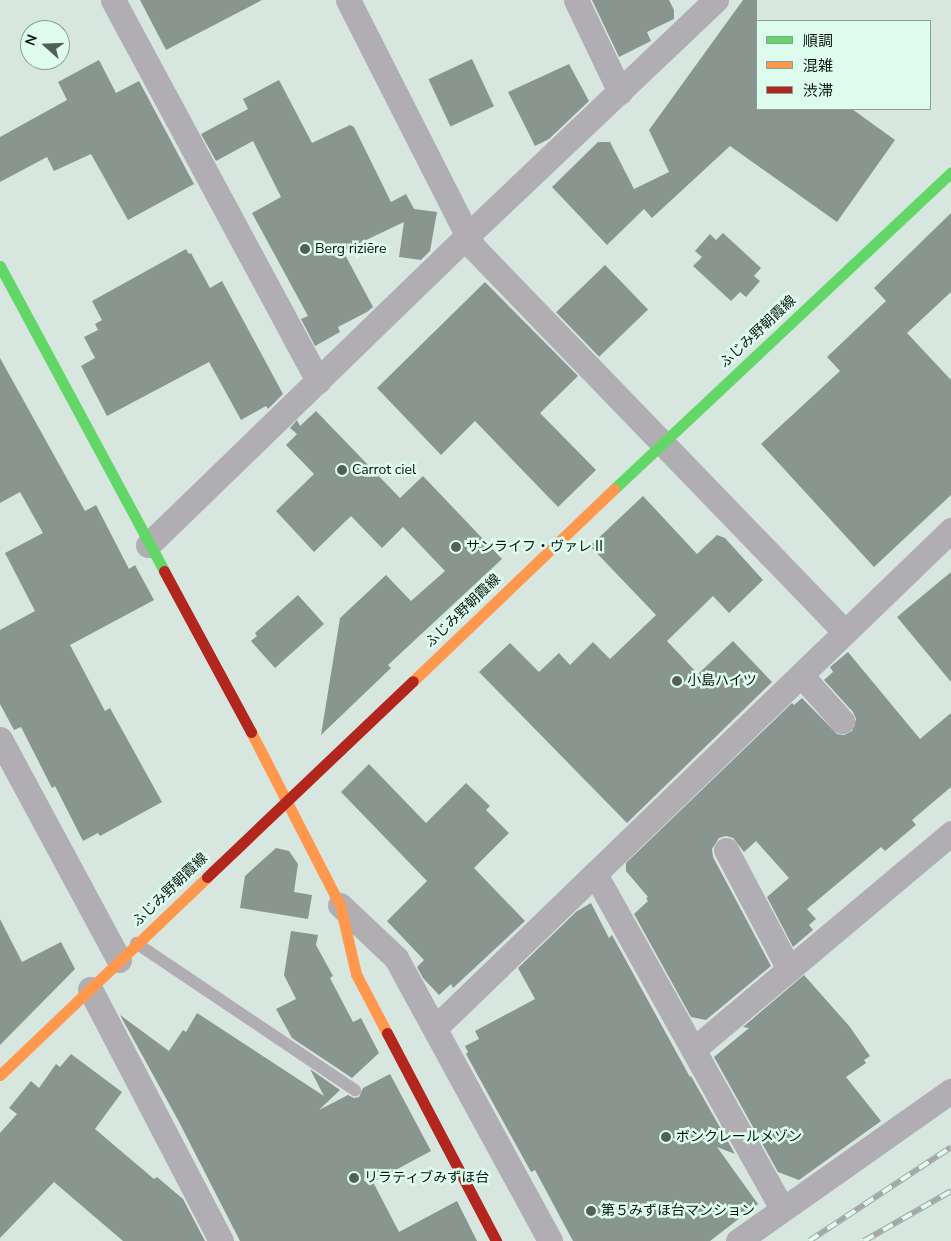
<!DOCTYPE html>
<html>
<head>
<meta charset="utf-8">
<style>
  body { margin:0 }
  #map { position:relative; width:951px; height:1241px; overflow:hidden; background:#d7e7df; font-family:"Nunito Sans","Noto Sans JP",sans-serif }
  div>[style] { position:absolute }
  .building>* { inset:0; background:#899690; transform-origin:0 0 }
  .lane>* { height:12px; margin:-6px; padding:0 6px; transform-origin:6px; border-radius:6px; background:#b1aeb3 }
  .street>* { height:25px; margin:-12.5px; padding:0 12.5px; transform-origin:12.5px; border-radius:12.5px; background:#b1aeb3 }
  .fast>* { height:11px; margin:-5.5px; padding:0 5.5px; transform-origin:5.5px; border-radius:5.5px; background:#63d668 }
  .slow>* { height:11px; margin:-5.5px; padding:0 5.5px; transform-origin:5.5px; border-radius:5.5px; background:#ff974d }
  .jam>* { height:11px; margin:-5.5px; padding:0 5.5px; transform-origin:5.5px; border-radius:5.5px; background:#b3261e }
  .rail>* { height:5.5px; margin-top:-2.75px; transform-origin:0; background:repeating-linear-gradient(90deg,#ddfcee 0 11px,#a3a8a7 0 22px); box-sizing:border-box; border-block:1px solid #a3a8a7 }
  .dots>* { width:14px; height:14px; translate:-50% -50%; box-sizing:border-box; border:2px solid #ddfcee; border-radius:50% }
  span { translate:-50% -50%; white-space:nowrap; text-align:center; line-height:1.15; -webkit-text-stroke:5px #ddfcee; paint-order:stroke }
  .poi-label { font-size:14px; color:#0c1712 }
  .left { translate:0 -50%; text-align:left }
  .street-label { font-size:14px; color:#0c1712 }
  .legend { position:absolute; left:756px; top:20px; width:175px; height:90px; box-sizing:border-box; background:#ddfcee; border:1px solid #89a096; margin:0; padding:6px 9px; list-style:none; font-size:15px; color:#0c1712 }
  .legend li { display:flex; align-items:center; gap:10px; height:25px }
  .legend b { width:25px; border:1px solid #89a096 }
  .north { position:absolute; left:20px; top:20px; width:50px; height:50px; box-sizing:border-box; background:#ddfcee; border:1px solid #89a096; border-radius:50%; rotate:290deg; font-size:14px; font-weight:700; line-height:20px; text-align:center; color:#0c1712 }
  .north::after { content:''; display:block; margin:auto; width:18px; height:22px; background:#53605a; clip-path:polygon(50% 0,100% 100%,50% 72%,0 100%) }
</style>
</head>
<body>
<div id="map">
  <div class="building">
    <i style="clip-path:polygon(140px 0,262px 0,166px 50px)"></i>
    <i style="clip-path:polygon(592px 0,669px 0,674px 10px,674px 19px,647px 32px,651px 41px,619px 57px)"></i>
    <i style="clip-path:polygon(743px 0,757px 0,757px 109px,852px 109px,895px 140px,837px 222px,730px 146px,652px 218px,644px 209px,607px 245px,552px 187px,598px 142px,610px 142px,634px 189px,669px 172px,649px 130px)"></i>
    <i style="left:472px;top:59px;width:52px;height:48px;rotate:65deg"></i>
    <i style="clip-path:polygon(99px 60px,116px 93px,139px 81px,194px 184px,128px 220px,91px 154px,54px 171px,47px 157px,0 182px,0 137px,67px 100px,58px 82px)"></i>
    <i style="clip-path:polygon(569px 64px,589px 101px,549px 139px,535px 146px,508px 92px)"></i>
    <i style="clip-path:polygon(279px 80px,312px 143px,350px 125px,354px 127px,391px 202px,406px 194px,414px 209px,437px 212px,430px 251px,421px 260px,399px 257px,404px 222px,343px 251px,373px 307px,367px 312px,338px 327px,340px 332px,315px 346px,301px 319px,308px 316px,252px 213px,281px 197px,253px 141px,216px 161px,201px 134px,248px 109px,243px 99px)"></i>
    <i style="clip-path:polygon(951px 213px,951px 292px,907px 333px,951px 380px,951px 495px,874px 567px,761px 444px,840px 371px,827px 357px,886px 301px,874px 288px)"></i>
    <i style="clip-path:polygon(723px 233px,761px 268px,754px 276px,760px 281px,746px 297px,740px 292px,731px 301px,693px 266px,702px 257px,695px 251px,710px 234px,716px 240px)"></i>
    <i style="clip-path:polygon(186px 249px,189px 254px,191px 253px,210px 288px,222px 281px,283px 394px,268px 409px,266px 406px,241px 420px,209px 362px,107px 416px,81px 366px,95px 358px,84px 337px,98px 330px,95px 324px,102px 320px,92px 301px)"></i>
    <i style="left:605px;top:265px;width:62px;height:68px;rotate:46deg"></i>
    <i style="clip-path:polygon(485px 282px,578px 376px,540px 413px,596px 470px,558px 507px,475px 421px,441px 455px,377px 388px)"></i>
    <i style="clip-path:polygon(0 358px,85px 511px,96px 505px,129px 569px,135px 565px,154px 600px,70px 645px,105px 711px,110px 708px,162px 802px,100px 836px,98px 833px,83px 841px,55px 786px,52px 788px,21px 727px,14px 730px,0 704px,0 630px,35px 611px,5px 553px,43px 533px,20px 492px,0 503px)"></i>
    <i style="clip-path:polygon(316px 411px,400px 498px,423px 476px,502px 559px,388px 665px,391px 668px,321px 735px,340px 618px,386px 575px,411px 601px,445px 571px,403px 527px,382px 548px,351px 516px,314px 552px,276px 511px,314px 474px,286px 445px,297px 434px,290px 428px,297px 420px,300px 426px)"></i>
    <i style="clip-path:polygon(643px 496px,697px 554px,717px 535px,725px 538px,763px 580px,729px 613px,713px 596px,667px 641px,698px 674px,733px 641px,772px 682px,627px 823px,479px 672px,510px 643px,539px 672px,559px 653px,570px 665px,593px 642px,610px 659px,656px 615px,590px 546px)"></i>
    <i style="clip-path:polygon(951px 572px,951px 682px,897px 617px)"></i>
    <i style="clip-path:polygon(298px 595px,324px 624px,275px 668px,251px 641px,257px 636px,255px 633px)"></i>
    <i style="clip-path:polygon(848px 652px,920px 739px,951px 713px,951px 787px,912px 820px,916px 825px,885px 851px,881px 847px,807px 909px,816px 919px,809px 925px,813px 930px,793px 947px,767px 897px,789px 878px,756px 841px,744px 852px,733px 838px,726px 836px,719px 838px,712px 849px,713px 857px,771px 966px,706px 1020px,691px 1017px,634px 914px,648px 901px,646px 898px,648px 897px,626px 871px,626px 863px,792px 703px,794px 705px,802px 698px,837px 734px,844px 735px,852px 731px,856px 719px,853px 712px,824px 680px,833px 672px,830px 667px)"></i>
    <i style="clip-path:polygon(369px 764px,426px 823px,466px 783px,490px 806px,486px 810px,509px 833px,474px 868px,525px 921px,453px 988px,451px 984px,439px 995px,423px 978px,417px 967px,424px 960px,387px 921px,427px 881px,341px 792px)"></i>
    <i style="clip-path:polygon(276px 848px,289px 851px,298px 864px,294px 892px,312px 895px,308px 919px,240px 908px,245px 876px)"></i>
    <i style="clip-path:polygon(591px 903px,609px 938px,612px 935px,690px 1077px,691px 1076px,735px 1154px,717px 1147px,758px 1204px,710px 1241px,573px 1241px,535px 1170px,531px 1172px,466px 1054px,468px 1052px,465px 1046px,479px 1039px,475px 1031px,535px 999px,518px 968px,577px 911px)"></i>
    <i style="clip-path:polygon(0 919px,22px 962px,61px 942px,75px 969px,0 1045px)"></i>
    <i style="clip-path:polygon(291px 931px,318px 935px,316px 945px,333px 976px,330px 978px,353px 1022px,361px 1018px,379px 1053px,352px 1078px,292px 1038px,276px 1009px,296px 999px,284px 975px)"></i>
    <i style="clip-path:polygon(804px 975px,850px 1027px,870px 1056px,864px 1060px,866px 1063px,846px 1077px,881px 1121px,799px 1180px,778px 1172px,714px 1057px,749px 1028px,743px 1027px)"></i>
    <i style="clip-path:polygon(197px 1013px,324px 1096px,310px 1069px,340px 1090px,319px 1110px,348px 1095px,354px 1098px,359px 1097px,363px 1088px,390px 1074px,431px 1151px,373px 1182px,399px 1232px,457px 1201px,477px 1241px,240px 1241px,178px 1120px,120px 1015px,169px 1051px,183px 1030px,186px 1032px)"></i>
    <i style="clip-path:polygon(71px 1054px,122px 1092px,95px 1129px,154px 1179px,157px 1177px,183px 1199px,205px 1241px,123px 1241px,54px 1182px,0 1238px,0 1133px,17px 1114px,9px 1108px,31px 1081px,39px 1088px,56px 1064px,60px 1067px)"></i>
  </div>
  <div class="lane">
    <i style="left:136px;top:943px;width:264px;rotate:33.9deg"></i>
  </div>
  <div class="street">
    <i style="left:113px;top:0;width:433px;rotate:61.7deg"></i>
    <i style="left:348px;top:0;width:278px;rotate:63.1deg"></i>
    <i style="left:474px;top:248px;width:534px;rotate:45.99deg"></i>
    <i style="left:576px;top:0;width:102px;rotate:64.4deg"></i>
    <i style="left:148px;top:545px;width:446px;rotate:-44.1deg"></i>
    <i style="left:468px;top:235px;width:342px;rotate:-43.5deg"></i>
    <i style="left:801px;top:675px;width:62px;rotate:48.3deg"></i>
    <i style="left:0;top:739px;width:251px;rotate:61.7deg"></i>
    <i style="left:726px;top:850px;width:135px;rotate:62.1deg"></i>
    <i style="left:595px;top:874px;width:384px;rotate:60.8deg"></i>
    <i style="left:340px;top:905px;width:77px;rotate:43.4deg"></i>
    <i style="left:396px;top:958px;width:322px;rotate:61.4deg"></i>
    <i style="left:90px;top:989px;width:284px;rotate:62.5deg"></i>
    <i style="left:436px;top:1027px;width:716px;rotate:-43.98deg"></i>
    <i style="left:694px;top:1049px;width:336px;rotate:-40deg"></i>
    <i style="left:738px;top:1241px;width:261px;rotate:-35.2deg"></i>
  </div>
  <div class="fast">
    <i style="left:0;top:266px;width:346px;rotate:61.7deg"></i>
    <i style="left:614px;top:489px;width:463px;rotate:-43.2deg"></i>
  </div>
  <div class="slow">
    <i style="left:413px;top:681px;width:278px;rotate:-43.7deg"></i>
    <i style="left:251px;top:732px;width:195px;rotate:62.8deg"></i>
    <i style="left:340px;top:905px;width:71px;rotate:76.9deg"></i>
    <i style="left:356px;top:974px;width:67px;rotate:62.3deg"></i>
    <i style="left:0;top:1075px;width:286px;rotate:-43.7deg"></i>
  </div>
  <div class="jam">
    <i style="left:164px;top:571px;width:183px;rotate:61.6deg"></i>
    <i style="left:207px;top:877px;width:284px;rotate:-43.6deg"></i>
    <i style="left:387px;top:1033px;width:235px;rotate:62.3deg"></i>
  </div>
  <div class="rail">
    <i style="left:809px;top:1241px;width:170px;rotate:-33.5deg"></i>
    <i style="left:864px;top:1241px;width:100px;rotate:-29.9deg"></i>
  </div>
  <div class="dots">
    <i style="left:305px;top:249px;background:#53605a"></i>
    <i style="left:342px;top:470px;background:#53605a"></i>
    <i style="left:456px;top:547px;background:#53605a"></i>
    <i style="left:677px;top:681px;background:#53605a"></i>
    <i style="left:666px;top:1137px;background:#53605a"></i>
    <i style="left:354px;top:1178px;background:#53605a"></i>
    <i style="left:591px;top:1211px;background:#53605a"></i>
  </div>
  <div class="poi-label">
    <span class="left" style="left:315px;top:249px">Berg riziēre</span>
    <span class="left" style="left:352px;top:470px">Carrot ciel</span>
    <span class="left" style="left:466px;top:547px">サンライフ・ヴァレⅡ</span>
    <span class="left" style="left:687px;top:681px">小島ハイツ</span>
    <span class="left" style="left:676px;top:1137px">ボンクレールメゾン</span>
    <span class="left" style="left:364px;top:1178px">リラティブみずほ台</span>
    <span class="left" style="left:601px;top:1211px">第５みずほ台マンション</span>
  </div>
  <div class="street-label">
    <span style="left:758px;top:332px;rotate:-43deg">ふじみ野朝霞線</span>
    <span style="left:463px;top:611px;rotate:-44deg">ふじみ野朝霞線</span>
    <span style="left:170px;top:890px;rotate:-44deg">ふじみ野朝霞線</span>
  </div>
  <ul class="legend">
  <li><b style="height:6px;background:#63d668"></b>順調</li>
  <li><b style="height:6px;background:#ff974d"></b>混雑</li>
  <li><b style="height:6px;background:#b3261e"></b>渋滞</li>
  </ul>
  <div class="north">N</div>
</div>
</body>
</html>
